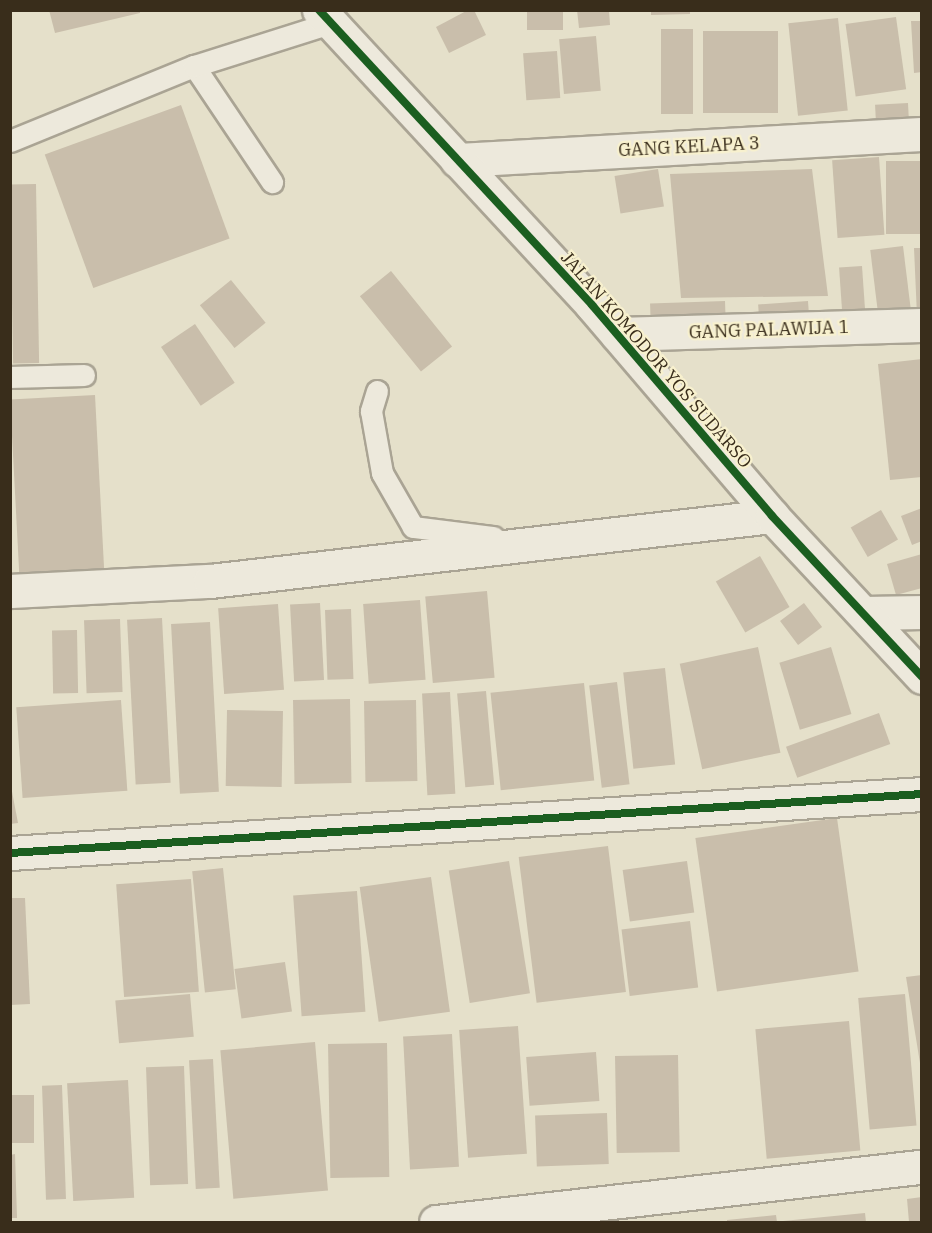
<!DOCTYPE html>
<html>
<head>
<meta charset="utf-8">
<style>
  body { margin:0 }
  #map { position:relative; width:932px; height:1233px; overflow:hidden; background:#e5e0ca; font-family:"IBM Plex Serif",serif }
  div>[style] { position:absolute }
  .building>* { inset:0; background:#c9beab; transform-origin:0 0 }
  .roads { filter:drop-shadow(2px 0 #aaa494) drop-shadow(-2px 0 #aaa494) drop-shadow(0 2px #aaa494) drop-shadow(0 -2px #aaa494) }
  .lane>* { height:21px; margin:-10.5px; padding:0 10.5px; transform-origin:10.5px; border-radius:10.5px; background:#ede9dc }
  .street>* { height:33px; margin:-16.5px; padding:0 16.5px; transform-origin:16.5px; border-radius:16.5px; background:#ede9dc }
  .secondary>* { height:33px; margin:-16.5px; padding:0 16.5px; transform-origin:16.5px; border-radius:16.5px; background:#ede9dc }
  .cycleway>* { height:8px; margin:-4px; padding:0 4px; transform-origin:4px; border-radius:4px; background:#1b5e20 }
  span { translate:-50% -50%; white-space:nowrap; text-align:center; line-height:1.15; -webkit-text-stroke:4.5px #f8f1ce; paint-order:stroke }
  .street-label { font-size:18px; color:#392d1b }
  .frame { position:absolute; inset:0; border:12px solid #392d1b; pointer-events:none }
</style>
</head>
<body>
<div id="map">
  <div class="building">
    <i style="clip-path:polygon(49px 10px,140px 10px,140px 13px,55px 33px)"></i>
    <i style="clip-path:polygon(468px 10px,474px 10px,486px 35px,449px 53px,436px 27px)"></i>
    <i style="left:527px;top:10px;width:36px;height:20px"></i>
    <i style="clip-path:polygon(577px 10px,609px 10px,610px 25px,579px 28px)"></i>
    <i style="clip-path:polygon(651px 10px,690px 10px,690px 14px,651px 15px)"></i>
    <i style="left:896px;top:17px;width:73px;height:51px;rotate:82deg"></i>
    <i style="left:838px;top:18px;width:93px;height:50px;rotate:84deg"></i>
    <i style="clip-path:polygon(911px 21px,922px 21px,922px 72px,914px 73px)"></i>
    <i style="left:661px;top:29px;width:32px;height:85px"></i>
    <i style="left:703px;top:31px;width:75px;height:82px"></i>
    <i style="left:596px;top:36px;width:55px;height:37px;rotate:85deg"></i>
    <i style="left:557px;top:51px;width:47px;height:34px;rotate:86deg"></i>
    <i style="left:908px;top:103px;width:19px;height:33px;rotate:87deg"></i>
    <i style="left:181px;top:105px;width:142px;height:145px;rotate:70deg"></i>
    <i style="left:879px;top:157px;width:78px;height:47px;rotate:86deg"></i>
    <i style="left:922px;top:161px;width:73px;height:36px;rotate:90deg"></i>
    <i style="left:658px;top:169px;width:38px;height:44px;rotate:81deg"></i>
    <i style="clip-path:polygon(812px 169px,828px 296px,681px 298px,670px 174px)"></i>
    <i style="left:36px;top:184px;width:179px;height:26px;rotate:89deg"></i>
    <i style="left:903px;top:246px;width:64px;height:33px;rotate:83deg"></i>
    <i style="clip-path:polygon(914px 248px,922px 248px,922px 315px,917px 316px)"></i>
    <i style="left:862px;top:266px;width:53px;height:23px;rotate:86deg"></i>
    <i style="left:391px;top:271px;width:97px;height:40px;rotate:51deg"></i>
    <i style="left:231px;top:280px;width:55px;height:40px;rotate:51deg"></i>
    <i style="left:725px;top:301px;width:24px;height:75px;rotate:88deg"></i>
    <i style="left:808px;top:301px;width:14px;height:50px;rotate:86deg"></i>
    <i style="left:195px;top:324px;width:71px;height:41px;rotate:56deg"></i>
    <i style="clip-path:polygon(922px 359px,922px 477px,890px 480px,878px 364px)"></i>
    <i style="left:95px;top:395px;width:187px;height:85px;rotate:87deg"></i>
    <i style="clip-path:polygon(922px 508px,922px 541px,912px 545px,901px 516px)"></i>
    <i style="left:881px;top:510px;width:34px;height:35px;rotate:60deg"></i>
    <i style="clip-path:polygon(922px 554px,922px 588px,896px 595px,887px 564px)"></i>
    <i style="left:760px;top:556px;width:59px;height:51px;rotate:60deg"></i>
    <i style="left:487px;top:591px;width:87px;height:62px;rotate:85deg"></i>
    <i style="left:420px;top:600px;width:80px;height:57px;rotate:86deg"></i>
    <i style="left:320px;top:603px;width:77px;height:30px;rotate:87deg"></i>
    <i style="left:804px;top:603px;width:30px;height:30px;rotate:53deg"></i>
    <i style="left:278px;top:604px;width:86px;height:60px;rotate:86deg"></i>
    <i style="left:351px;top:609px;width:70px;height:26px;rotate:88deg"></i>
    <i style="left:162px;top:618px;width:165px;height:35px;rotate:87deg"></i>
    <i style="left:120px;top:619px;width:73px;height:36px;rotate:88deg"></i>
    <i style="left:210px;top:622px;width:170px;height:39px;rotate:87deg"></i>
    <i style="left:77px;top:630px;width:63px;height:25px;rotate:89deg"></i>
    <i style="left:758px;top:647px;width:108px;height:80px;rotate:78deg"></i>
    <i style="left:831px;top:647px;width:70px;height:54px;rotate:73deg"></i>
    <i style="left:665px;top:668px;width:97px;height:42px;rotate:84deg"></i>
    <i style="left:617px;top:682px;width:103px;height:28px;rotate:83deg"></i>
    <i style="left:584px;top:683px;width:98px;height:94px;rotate:84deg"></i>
    <i style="left:486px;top:691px;width:94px;height:29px;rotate:85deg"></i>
    <i style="left:450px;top:692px;width:102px;height:28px;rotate:87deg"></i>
    <i style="left:350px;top:699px;width:84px;height:57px;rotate:89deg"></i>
    <i style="left:121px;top:700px;width:91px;height:105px;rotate:86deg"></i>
    <i style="left:416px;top:700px;width:81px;height:52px;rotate:89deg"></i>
    <i style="left:227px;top:710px;width:56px;height:76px;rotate:1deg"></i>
    <i style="left:879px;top:713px;width:33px;height:99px;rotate:70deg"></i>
    <i style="clip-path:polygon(10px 781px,18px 823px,10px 824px)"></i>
    <i style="left:837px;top:818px;width:155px;height:143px;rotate:82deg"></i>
    <i style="left:608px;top:846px;width:147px;height:90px;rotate:83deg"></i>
    <i style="left:509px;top:861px;width:134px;height:61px;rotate:81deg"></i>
    <i style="left:687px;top:861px;width:52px;height:65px;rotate:82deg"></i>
    <i style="left:223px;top:868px;width:122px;height:31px;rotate:84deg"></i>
    <i style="left:431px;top:877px;width:136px;height:72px;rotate:82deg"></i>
    <i style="left:191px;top:879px;width:113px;height:75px;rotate:86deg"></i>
    <i style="left:357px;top:891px;width:121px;height:64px;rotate:86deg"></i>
    <i style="clip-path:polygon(10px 898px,25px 898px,30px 1004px,10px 1005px)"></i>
    <i style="left:690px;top:921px;width:67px;height:69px;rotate:83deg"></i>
    <i style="left:285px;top:962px;width:50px;height:51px;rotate:82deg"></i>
    <i style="clip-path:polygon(922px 975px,922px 1063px,920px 1063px,906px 977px)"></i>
    <i style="left:190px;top:994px;width:43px;height:75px;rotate:85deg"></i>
    <i style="left:905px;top:994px;width:132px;height:47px;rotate:85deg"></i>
    <i style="left:849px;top:1021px;width:130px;height:94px;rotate:85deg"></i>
    <i style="left:518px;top:1026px;width:128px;height:59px;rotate:86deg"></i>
    <i style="left:452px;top:1034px;width:133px;height:49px;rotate:87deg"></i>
    <i style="left:315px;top:1042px;width:149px;height:95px;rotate:85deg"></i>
    <i style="left:387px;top:1043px;width:134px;height:59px;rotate:89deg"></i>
    <i style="left:596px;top:1052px;width:49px;height:70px;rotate:86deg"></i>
    <i style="left:678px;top:1055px;width:97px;height:63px;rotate:89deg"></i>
    <i style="left:213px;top:1059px;width:129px;height:24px;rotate:87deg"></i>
    <i style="left:184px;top:1066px;width:118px;height:38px;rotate:88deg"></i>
    <i style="left:128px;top:1080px;width:118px;height:61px;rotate:87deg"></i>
    <i style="left:62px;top:1085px;width:114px;height:20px;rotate:88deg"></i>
    <i style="left:10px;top:1095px;width:24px;height:48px"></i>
    <i style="left:607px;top:1113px;width:51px;height:72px;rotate:88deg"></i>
    <i style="clip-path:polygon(15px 1154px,17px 1218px,10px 1218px,10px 1155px)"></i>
    <i style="clip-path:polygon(922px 1197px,922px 1222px,909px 1222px,907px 1199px)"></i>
    <i style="clip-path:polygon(865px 1213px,866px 1222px,783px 1222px,783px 1221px)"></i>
    <i style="clip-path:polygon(776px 1215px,777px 1222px,727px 1222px,727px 1220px)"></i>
  </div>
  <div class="roads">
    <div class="lane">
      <i style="left:194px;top:66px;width:140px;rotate:56.1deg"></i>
      <i style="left:10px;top:141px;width:199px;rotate:-22.2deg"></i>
      <i style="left:194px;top:66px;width:143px;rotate:-17.5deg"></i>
      <i style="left:10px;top:377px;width:74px;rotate:-1.5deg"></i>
      <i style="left:377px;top:391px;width:21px;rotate:107deg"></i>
      <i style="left:371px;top:411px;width:63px;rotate:79.9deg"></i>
      <i style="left:382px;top:473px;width:62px;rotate:60.1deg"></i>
      <i style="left:413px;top:527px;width:81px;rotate:7.1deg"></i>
    </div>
    <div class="street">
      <i style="left:457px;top:160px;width:466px;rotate:-3.2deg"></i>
      <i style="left:617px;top:334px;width:305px;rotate:-1.7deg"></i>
      <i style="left:10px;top:591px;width:200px;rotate:-2.9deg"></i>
      <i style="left:210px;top:581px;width:566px;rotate:-6.6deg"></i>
      <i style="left:865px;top:613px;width:57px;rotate:-1deg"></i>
      <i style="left:10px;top:853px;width:914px;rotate:-3.7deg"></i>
      <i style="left:436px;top:1222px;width:489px;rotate:-6.5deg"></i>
    </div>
    <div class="secondary">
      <i style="left:319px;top:10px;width:402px;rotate:47.2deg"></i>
      <i style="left:592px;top:305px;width:277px;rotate:49.5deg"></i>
      <i style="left:772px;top:516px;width:220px;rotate:47deg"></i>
    </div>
  </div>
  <div class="cycleway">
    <i style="left:319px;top:10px;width:402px;rotate:47.2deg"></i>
    <i style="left:592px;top:305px;width:277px;rotate:49.5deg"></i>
    <i style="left:772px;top:516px;width:220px;rotate:47deg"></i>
    <i style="left:10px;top:853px;width:914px;rotate:-3.7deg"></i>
  </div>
  <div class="street-label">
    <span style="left:689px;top:147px;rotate:-3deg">GANG KELAPA 3</span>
    <span style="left:769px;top:330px;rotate:-2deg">GANG PALAWIJA 1</span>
    <span style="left:656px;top:360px;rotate:49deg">JALAN KOMODOR YOS SUDARSO</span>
  </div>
  <div class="frame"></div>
</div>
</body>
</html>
